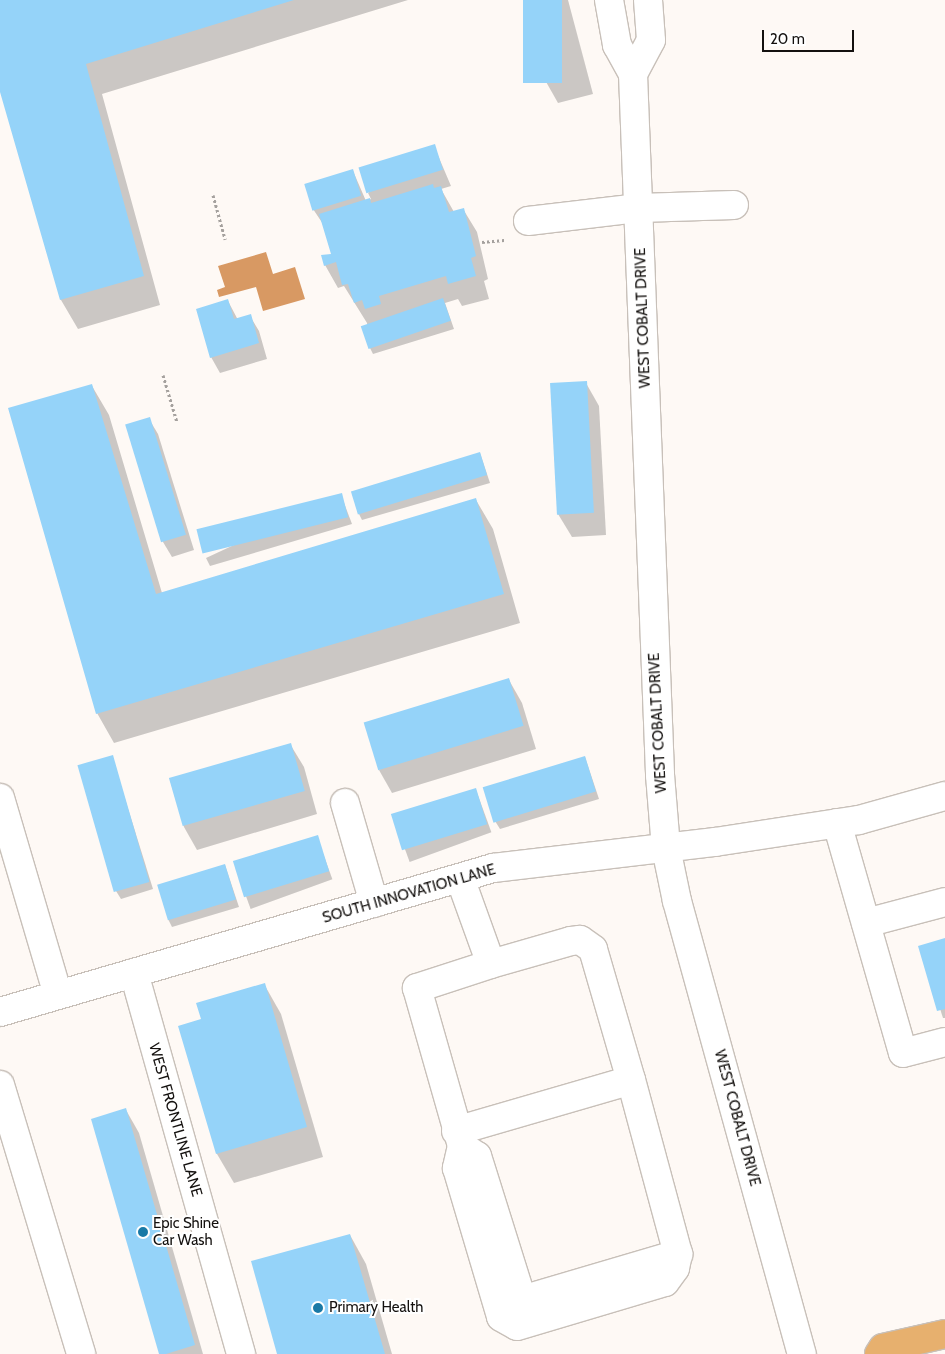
<!DOCTYPE html>
<html>
<head>
<meta charset="utf-8">
<style>
  body { margin:0 }
  #map { position:relative; width:945px; height:1354px; overflow:hidden; background:#fef9f5; font-family:Cabin,sans-serif }
  div>[style] { position:absolute }
  .water>* { inset:0; background:#d89963 }
  .shadow>* { inset:0; background:#0003; transform-origin:0 0 }
  .building>* { inset:0; background:#95d3f9; transform-origin:0 0 }
  .path>* { height:3px; margin-top:-1.5px; transform-origin:0; background:repeating-linear-gradient(90deg,#a5a19e 0 2.5px,transparent 0 5px) }
  .roads { filter:drop-shadow(1px 0 #c8c0b9) drop-shadow(-1px 0 #c8c0b9) drop-shadow(0 1px #c8c0b9) drop-shadow(0 -1px #c8c0b9) }
  .minor>* { height:28px; margin:-14px; padding:0 14px; transform-origin:14px; border-radius:14px; background:#fff }
  .major>* { height:28px; margin:-14px; padding:0 14px; transform-origin:14px; border-radius:14px; background:#e7b06e }
  .dots>* { width:14px; height:14px; translate:-50% -50%; box-sizing:border-box; border:2px solid #fff; border-radius:50% }
  span { translate:-50% -50%; white-space:nowrap; text-align:center; line-height:1.15; -webkit-text-stroke:4px #fff; paint-order:stroke }
  .street-label { font-size:15px; color:#14110f }
  .poi-label { font-size:15px; color:#14110f }
  .left { translate:0 -50%; text-align:left }
  .scale { position:absolute; left:762px; top:30px; width:92px; height:22px; box-sizing:border-box; border:2px solid #14110f; border-top:0; padding-left:6px; font-size:15px; line-height:18px; white-space:nowrap; color:#14110f; -webkit-text-stroke:4px #fff; paint-order:stroke }
</style>
</head>
<body>
<div id="map">
  <div class="water">
    <i style="clip-path:polygon(266px 252px,273px 274px,295px 267px,305px 299px,263px 311px,256px 287px,219px 297px,217px 290px,225px 287px,218px 266px)"></i>
  </div>
  <div class="shadow">
    <i style="clip-path:polygon(0 0,408px 0,102px 94px,160px 305px,78px 329px,61px 300px,0 87px)"></i>
    <i style="clip-path:polygon(524px 0,568px 0,593px 94px,558px 103px,545px 80px)"></i>
    <i style="clip-path:polygon(434px 146px,451px 186px,441px 189px,454px 212px,463px 209px,477px 232px,488px 279px,484px 281px,489px 299px,462px 306px,458px 299px,445px 303px,454px 329px,373px 354px,369px 346px,367px 323px,344px 286px,338px 288px,325px 265px,332px 255px,323px 224px,313px 209px,353px 171px,366px 201px,371px 199px,368px 193px)"></i>
    <i style="clip-path:polygon(228px 301px,238px 320px,250px 316px,259px 331px,267px 359px,220px 373px,211px 357px)"></i>
    <i style="clip-path:polygon(586px 383px,599px 406px,606px 535px,572px 537px,558px 514px,551px 384px)"></i>
    <i style="clip-path:polygon(92px 386px,109px 415px,162px 593px,476px 500px,493px 529px,520px 623px,114px 743px,97px 713px)"></i>
    <i style="clip-path:polygon(149px 419px,158px 434px,194px 550px,172px 557px,163px 542px)"></i>
    <i style="clip-path:polygon(480px 453px,490px 483px,362px 520px,358px 512px)"></i>
    <i style="clip-path:polygon(341px 495px,352px 524px,210px 566px,206px 558px)"></i>
    <i style="clip-path:polygon(509px 680px,522px 703px,536px 749px,392px 793px,379px 770px)"></i>
    <i style="clip-path:polygon(290px 744px,304px 767px,317px 814px,197px 850px,184px 827px,170px 780px)"></i>
    <i style="clip-path:polygon(112px 757px,153px 889px,121px 899px,116px 891px)"></i>
    <i style="clip-path:polygon(585px 757px,599px 799px,500px 829px,495px 821px)"></i>
    <i style="left:476px;top:790px;width:45px;height:87px;rotate:70deg"></i>
    <i style="left:317px;top:837px;width:45px;height:87px;rotate:70deg"></i>
    <i style="clip-path:polygon(225px 865px,239px 907px,172px 927px,168px 919px)"></i>
    <i style="clip-path:polygon(945px 939px,945px 1018px,943px 1018px,920px 947px)"></i>
    <i style="clip-path:polygon(264px 984px,281px 1014px,323px 1157px,234px 1183px,217px 1154px,202px 1020px)"></i>
    <i style="clip-path:polygon(126px 1110px,139px 1133px,203px 1354px,160px 1354px)"></i>
    <i style="clip-path:polygon(350px 1235px,366px 1264px,392px 1354px,278px 1354px)"></i>
  </div>
  <div class="building">
    <i style="clip-path:polygon(0 0,294px 0,86px 64px,144px 276px,60px 300px,0 92px)"></i>
    <i style="left:523px;top:0;width:39px;height:83px"></i>
    <i style="left:435px;top:144px;width:27px;height:80px;rotate:73deg"></i>
    <i style="left:353px;top:169px;width:28px;height:51px;rotate:73deg"></i>
    <i style="clip-path:polygon(433px 184px,434px 188px,441px 186px,449px 212px,464px 208px,476px 256px,471px 258px,476px 276px,448px 284px,446px 276px,379px 296px,381px 304px,365px 309px,362px 300px,354px 303px,348px 284px,342px 285px,336px 262px,324px 266px,321px 255px,331px 254px,319px 214px,370px 198px,371px 203px)"></i>
    <i style="left:443px;top:298px;width:24px;height:87px;rotate:71deg"></i>
    <i style="clip-path:polygon(228px 299px,234px 319px,251px 314px,259px 343px,210px 358px,196px 309px)"></i>
    <i style="left:587px;top:381px;width:132px;height:37px;rotate:87deg"></i>
    <i style="clip-path:polygon(92px 384px,156px 594px,476px 498px,504px 594px,96px 714px,8px 408px)"></i>
    <i style="left:150px;top:417px;width:123px;height:26px;rotate:73deg"></i>
    <i style="left:480px;top:452px;width:24px;height:135px;rotate:73deg"></i>
    <i style="left:342px;top:493px;width:25px;height:150px;rotate:76deg"></i>
    <i style="left:509px;top:678px;width:50px;height:152px;rotate:73deg"></i>
    <i style="left:291px;top:743px;width:50px;height:127px;rotate:74deg"></i>
    <i style="left:113px;top:755px;width:132px;height:37px;rotate:74deg"></i>
    <i style="left:585px;top:756px;width:37px;height:107px;rotate:73deg"></i>
    <i style="left:476px;top:788px;width:38px;height:89px;rotate:73deg"></i>
    <i style="left:318px;top:835px;width:38px;height:89px;rotate:73deg"></i>
    <i style="left:225px;top:864px;width:37px;height:71px;rotate:73deg"></i>
    <i style="clip-path:polygon(945px 938px,945px 1009px,937px 1011px,918px 946px)"></i>
    <i style="clip-path:polygon(265px 983px,307px 1127px,216px 1154px,178px 1026px,201px 1019px,196px 1003px)"></i>
    <i style="clip-path:polygon(126px 1108px,195px 1345px,166px 1354px,159px 1354px,91px 1119px)"></i>
    <i style="clip-path:polygon(350px 1234px,385px 1354px,277px 1354px,251px 1261px)"></i>
  </div>
  <div class="path">
    <i style="left:213px;top:195px;width:46px;rotate:74.7deg"></i>
    <i style="left:482px;top:242px;width:25px;rotate:-5deg"></i>
    <i style="left:163px;top:375px;width:49px;rotate:73.4deg"></i>
  </div>
  <div class="roads">
    <div class="minor">
      <i style="left:609px;top:0;width:46px;rotate:79.9deg"></i>
      <i style="left:617px;top:45px;width:33px;rotate:61deg"></i>
      <i style="left:633px;top:74px;width:702px;rotate:87.79deg"></i>
      <i style="left:660px;top:775px;width:73px;rotate:85.3deg"></i>
      <i style="left:666px;top:848px;width:54px;rotate:78.3deg"></i>
      <i style="left:677px;top:901px;width:470px;rotate:74.6deg"></i>
      <i style="left:633px;top:74px;width:38px;rotate:-62deg"></i>
      <i style="left:651px;top:40px;width:40px;rotate:-94.3deg"></i>
      <i style="left:528px;top:221px;width:112px;rotate:-6.7deg"></i>
      <i style="left:639px;top:208px;width:95px;rotate:-1.8deg"></i>
      <i style="left:0;top:798px;width:205px;rotate:73.6deg"></i>
      <i style="left:345px;top:803px;width:104px;rotate:73.8deg"></i>
      <i style="left:837px;top:823px;width:239px;rotate:74deg"></i>
      <i style="left:903px;top:1053px;width:43px;rotate:-14.7deg"></i>
      <i style="left:460px;top:878px;width:91px;rotate:70.2deg"></i>
      <i style="left:491px;top:964px;width:78px;rotate:162deg"></i>
      <i style="left:417px;top:988px;width:164px;rotate:74.1deg"></i>
      <i style="left:462px;top:1146px;width:23px;rotate:103deg"></i>
      <i style="left:457px;top:1168px;width:155px;rotate:73.5deg"></i>
      <i style="left:501px;top:1317px;width:18px;rotate:29deg"></i>
      <i style="left:517px;top:1326px;width:154px;rotate:-16.6deg"></i>
      <i style="left:665px;top:1282px;width:17px;rotate:-54deg"></i>
      <i style="left:675px;top:1268px;width:14px;rotate:-78deg"></i>
      <i style="left:678px;top:1254px;width:180px;rotate:-105.1deg"></i>
      <i style="left:866px;top:923px;width:82px;rotate:-14.9deg"></i>
      <i style="left:134px;top:973px;width:396px;rotate:74.3deg"></i>
      <i style="left:0;top:1012px;width:514px;rotate:-16.28deg"></i>
      <i style="left:493px;top:868px;width:224px;rotate:-6.7deg"></i>
      <i style="left:715px;top:842px;width:146px;rotate:-8.7deg"></i>
      <i style="left:859px;top:820px;width:89px;rotate:-15.6deg"></i>
      <i style="left:0;top:1085px;width:281px;rotate:73.2deg"></i>
      <i style="left:456px;top:1131px;width:182px;rotate:-16.2deg"></i>
      <i style="left:631px;top:1080px;width:136px;rotate:-106.2deg"></i>
      <i style="left:593px;top:949px;width:16px;rotate:-145deg"></i>
      <i style="left:580px;top:940px;width:9px;rotate:174deg"></i>
      <i style="left:571px;top:941px;width:83px;rotate:164deg"></i>
      <i style="left:462px;top:1146px;width:18px;rotate:34deg"></i>
      <i style="left:477px;top:1156px;width:151px;rotate:72.6deg"></i>
      <i style="left:509px;top:1321px;width:25px;rotate:-58deg"></i>
      <i style="left:522px;top:1300px;width:163px;rotate:-16.4deg"></i>
    </div>
    <div class="major">
      <i style="left:879px;top:1354px;width:7px;rotate:-56deg"></i>
      <i style="left:883px;top:1348px;width:64px;rotate:-12.7deg"></i>
    </div>
  </div>
  <div class="dots">
    <i style="left:143px;top:1232px;background:#1979a6"></i>
    <i style="left:318px;top:1308px;background:#1979a6"></i>
  </div>
  <div class="street-label">
    <span style="left:643px;top:318px;rotate:-92deg">WEST COBALT DRIVE</span>
    <span style="left:658px;top:723px;rotate:-93deg">WEST COBALT DRIVE</span>
    <span style="left:409px;top:894px;rotate:-16deg">SOUTH INNOVATION LANE</span>
    <span style="left:737px;top:1118px;rotate:75deg">WEST COBALT DRIVE</span>
    <span style="left:175px;top:1120px;rotate:74deg">WEST FRONTLINE LANE</span>
  </div>
  <div class="poi-label">
    <span class="left" style="left:153px;top:1232px">Epic Shine<br>Car Wash</span>
    <span class="left" style="left:329px;top:1308px">Primary Health</span>
  </div>
  <div class="scale">20 m</div>
</div>
</body>
</html>
